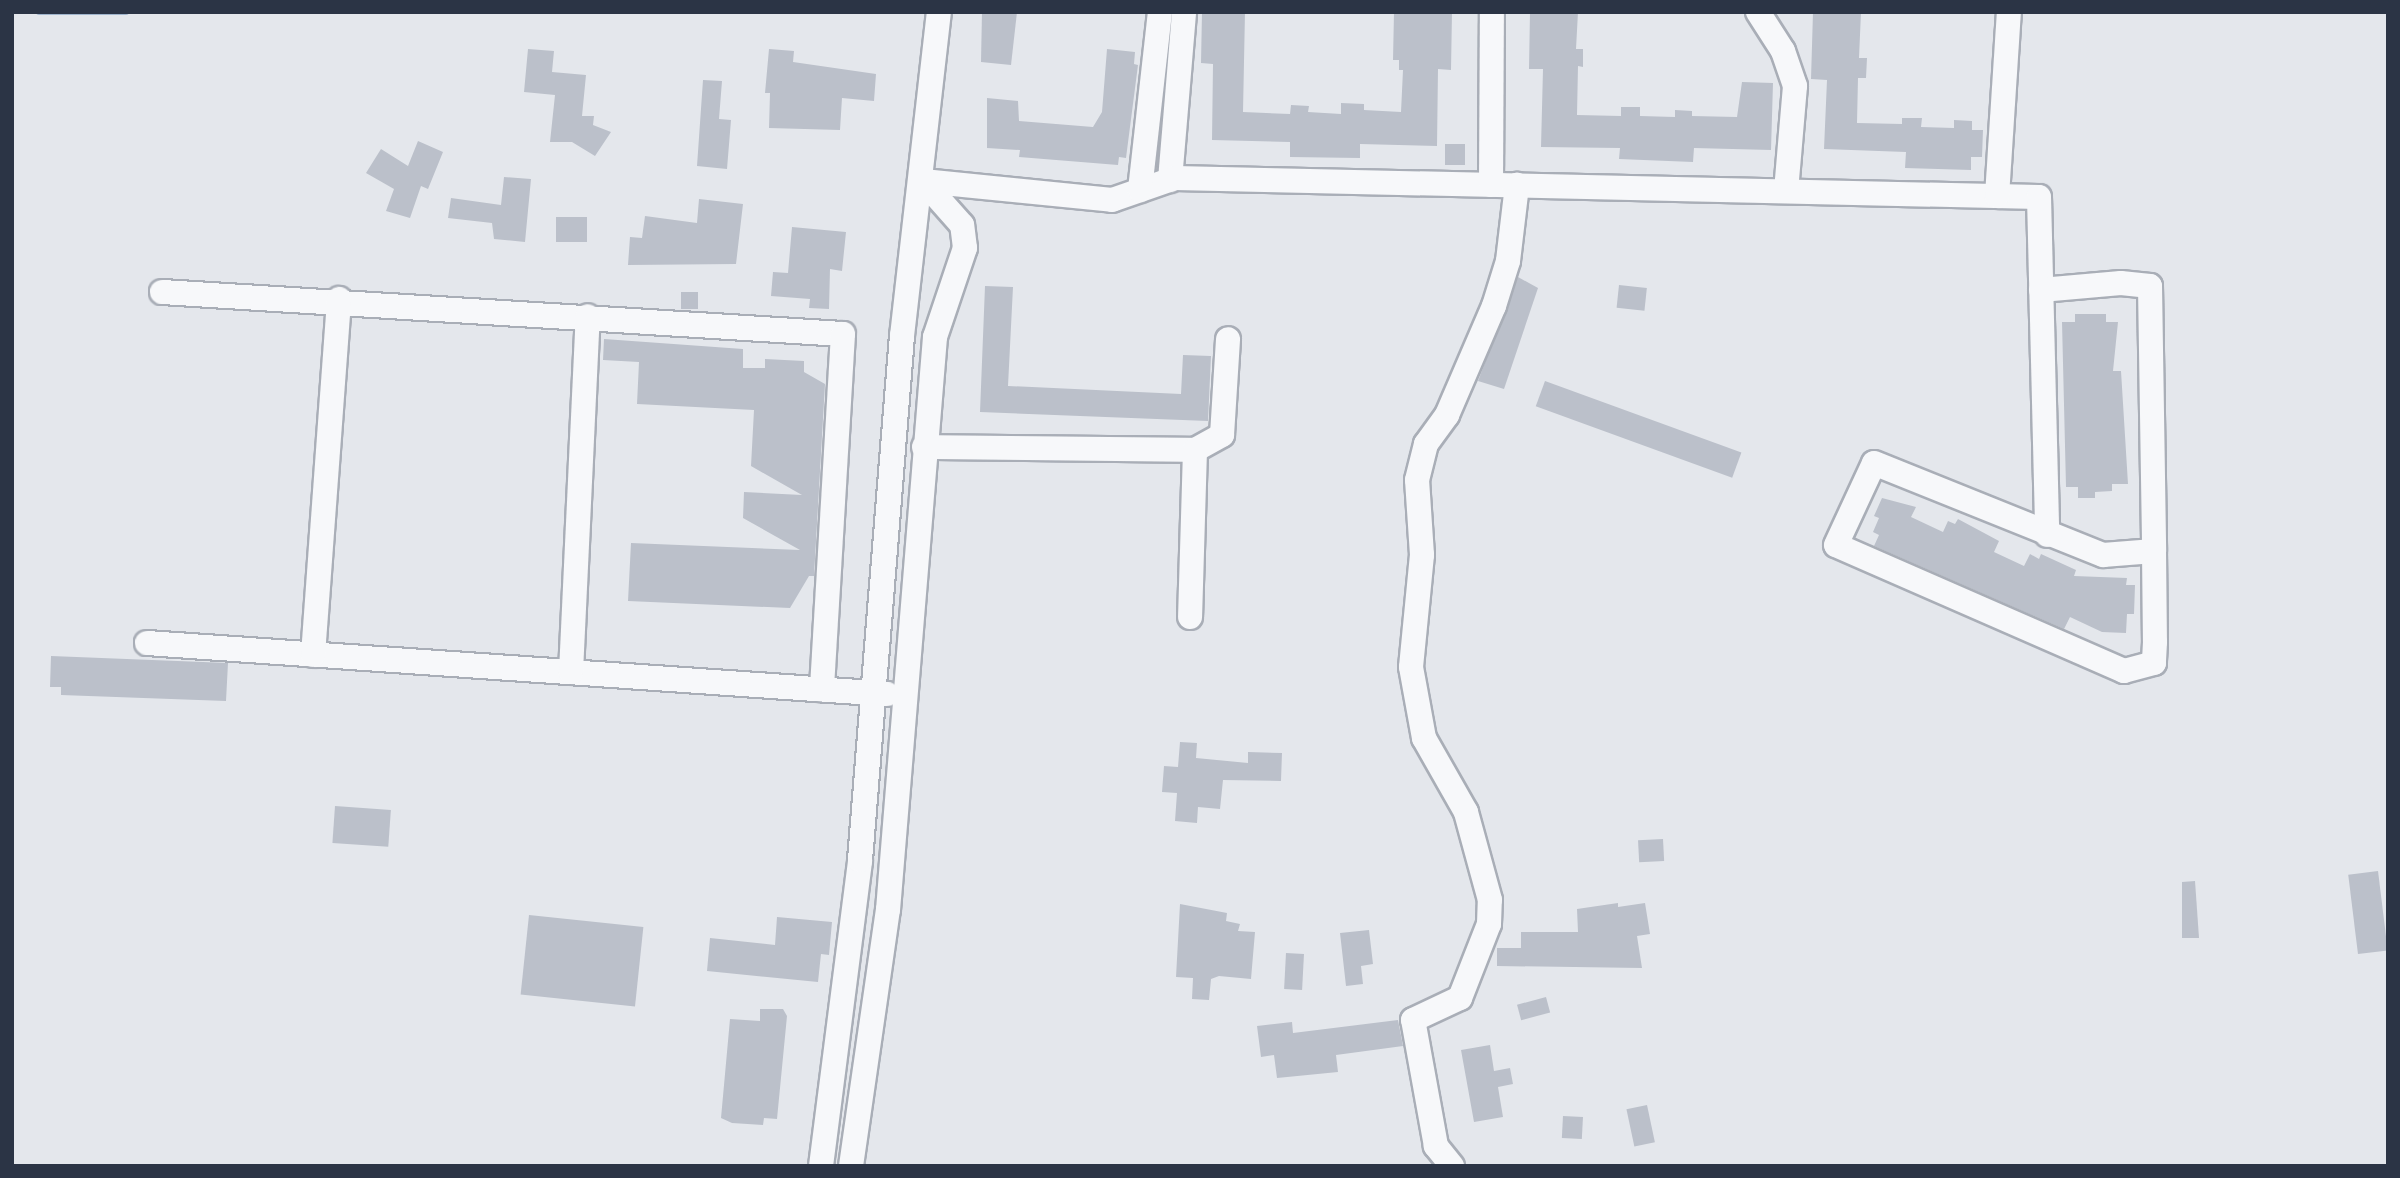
<!DOCTYPE html>
<html>
<head>
<meta charset="utf-8">
<style>
  body { margin:0 }
  #map { position:relative; width:2400px; height:1178px; overflow:hidden; background:#e4e7ec; font-family:Cabin,sans-serif }
  div>[style] { position:absolute }
  .stream>* { height:6px; margin:-3px; padding:0 3px; transform-origin:3px; border-radius:3px; background:#9fb4cc }
  .building>* { inset:0; background:#bbc0ca; transform-origin:0 0 }
  .roads { filter:drop-shadow(2px 0 #a9aeb7) drop-shadow(-2px 0 #a9aeb7) drop-shadow(0 2px #a9aeb7) drop-shadow(0 -2px #a9aeb7) }
  .minor>* { height:24px; margin:-12px; padding:0 12px; transform-origin:12px; border-radius:12px; background:#f7f8fa }
  span { translate:-50% -50%; white-space:nowrap; text-align:center; line-height:1.15; -webkit-text-stroke:5px #f4f6f9; paint-order:stroke }
  .frame { position:absolute; inset:0; border:14px solid #2b3445; pointer-events:none }
</style>
</head>
<body>
<div id="map">
  <div class="stream">
    <i style="left:39px;top:12px;width:87px"></i>
  </div>
  <div class="building">
    <i style="clip-path:polygon(982px 12px,1017px 12px,1011px 65px,981px 62px)"></i>
    <i style="clip-path:polygon(1202px 12px,1245px 12px,1243px 112px,1290px 114px,1291px 105px,1309px 106px,1308px 112px,1341px 114px,1341px 103px,1364px 104px,1364px 110px,1401px 112px,1403px 70px,1399px 70px,1399px 60px,1393px 60px,1394px 12px,1452px 12px,1451px 70px,1438px 69px,1437px 146px,1360px 144px,1360px 158px,1290px 157px,1290px 142px,1212px 140px,1213px 64px,1201px 63px)"></i>
    <i style="clip-path:polygon(1530px 12px,1578px 12px,1576px 49px,1583px 49px,1583px 67px,1578px 66px,1577px 115px,1621px 116px,1621px 107px,1640px 107px,1640px 116px,1675px 117px,1675px 110px,1692px 111px,1692px 116px,1737px 117px,1742px 82px,1773px 83px,1771px 150px,1694px 148px,1693px 162px,1619px 159px,1620px 148px,1541px 147px,1543px 69px,1529px 69px)"></i>
    <i style="clip-path:polygon(1813px 12px,1861px 12px,1859px 58px,1867px 58px,1866px 78px,1858px 78px,1857px 123px,1902px 124px,1902px 118px,1922px 118px,1921px 127px,1954px 128px,1954px 120px,1972px 121px,1972px 130px,1983px 130px,1982px 157px,1971px 157px,1971px 170px,1905px 168px,1906px 152px,1824px 149px,1827px 80px,1811px 79px)"></i>
    <i style="clip-path:polygon(528px 49px,554px 51px,552px 72px,586px 75px,582px 116px,594px 116px,593px 125px,611px 132px,595px 156px,572px 142px,550px 142px,555px 95px,524px 92px)"></i>
    <i style="clip-path:polygon(769px 49px,794px 51px,793px 62px,876px 74px,874px 101px,842px 98px,840px 130px,769px 128px,770px 93px,765px 93px)"></i>
    <i style="clip-path:polygon(1107px 49px,1135px 52px,1134px 64px,1138px 65px,1126px 158px,1119px 157px,1118px 165px,1019px 157px,1020px 150px,987px 148px,987px 98px,1018px 101px,1019px 121px,1093px 127px,1102px 112px)"></i>
    <i style="clip-path:polygon(703px 80px,722px 81px,719px 119px,731px 120px,727px 169px,697px 166px)"></i>
    <i style="clip-path:polygon(418px 141px,443px 152px,428px 189px,421px 186px,410px 218px,386px 211px,394px 189px,366px 173px,381px 149px,408px 166px)"></i>
    <i style="left:1445px;top:144px;width:20px;height:21px"></i>
    <i style="clip-path:polygon(504px 177px,531px 179px,525px 242px,494px 239px,492px 223px,448px 218px,451px 198px,501px 205px)"></i>
    <i style="clip-path:polygon(699px 199px,743px 204px,736px 264px,628px 265px,630px 237px,642px 238px,645px 216px,697px 223px)"></i>
    <i style="left:556px;top:217px;width:31px;height:25px"></i>
    <i style="clip-path:polygon(792px 227px,846px 232px,842px 271px,830px 269px,829px 309px,809px 308px,810px 299px,771px 296px,773px 272px,788px 273px)"></i>
    <i style="clip-path:polygon(1518px 277px,1538px 288px,1504px 389px,1478px 381px)"></i>
    <i style="left:1619px;top:285px;width:28px;height:23px;rotate:6deg"></i>
    <i style="clip-path:polygon(985px 286px,1013px 287px,1008px 386px,1181px 394px,1183px 355px,1211px 356px,1208px 421px,980px 412px)"></i>
    <i style="left:681px;top:292px;width:17px;height:17px"></i>
    <i style="clip-path:polygon(2075px 314px,2106px 314px,2106px 322px,2118px 322px,2113px 371px,2121px 371px,2128px 484px,2112px 484px,2112px 491px,2095px 492px,2095px 498px,2078px 498px,2078px 487px,2066px 487px,2062px 322px,2075px 322px)"></i>
    <i style="clip-path:polygon(604px 339px,743px 349px,743px 368px,765px 368px,765px 359px,804px 361px,804px 372px,825px 384px,814px 576px,809px 576px,790px 608px,628px 601px,631px 543px,800px 550px,743px 518px,744px 492px,802px 495px,751px 466px,754px 410px,637px 404px,639px 362px,603px 360px)"></i>
    <i style="left:1545px;top:381px;width:209px;height:27px;rotate:20deg"></i>
    <i style="clip-path:polygon(1882px 498px,1916px 507px,1911px 517px,1943px 532px,1948px 521px,1955px 524px,1958px 519px,1999px 541px,1994px 552px,2024px 566px,2030px 554px,2039px 559px,2041px 554px,2076px 570px,2074px 576px,2127px 578px,2126px 585px,2135px 585px,2134px 614px,2127px 614px,2126px 633px,2102px 632px,2070px 617px,2064px 629px,1874px 546px,1879px 535px,1873px 532px,1879px 518px,1874px 516px)"></i>
    <i style="clip-path:polygon(51px 656px,228px 663px,226px 701px,61px 695px,61px 687px,50px 687px)"></i>
    <i style="clip-path:polygon(1180px 742px,1197px 743px,1196px 758px,1248px 763px,1248px 752px,1282px 753px,1281px 781px,1223px 780px,1220px 809px,1198px 807px,1197px 823px,1175px 821px,1177px 793px,1162px 792px,1164px 766px,1178px 767px)"></i>
    <i style="left:335px;top:806px;width:56px;height:37px;rotate:4deg"></i>
    <i style="left:1663px;top:839px;width:22px;height:25px;rotate:87deg"></i>
    <i style="left:2378px;top:871px;width:80px;height:30px;rotate:83deg"></i>
    <i style="clip-path:polygon(2195px 881px,2199px 938px,2182px 938px,2182px 882px)"></i>
    <i style="clip-path:polygon(1618px 903px,1618px 907px,1645px 903px,1650px 934px,1637px 936px,1642px 968px,1497px 966px,1497px 948px,1521px 948px,1521px 932px,1578px 932px,1577px 909px)"></i>
    <i style="clip-path:polygon(1180px 904px,1227px 913px,1226px 921px,1240px 924px,1238px 931px,1255px 932px,1251px 979px,1219px 976px,1211px 979px,1209px 1000px,1192px 999px,1193px 978px,1176px 977px)"></i>
    <i style="left:529px;top:915px;width:115px;height:80px;rotate:6deg"></i>
    <i style="clip-path:polygon(777px 917px,832px 922px,829px 955px,821px 954px,818px 982px,707px 971px,710px 938px,775px 945px)"></i>
    <i style="clip-path:polygon(1369px 930px,1373px 964px,1361px 966px,1363px 984px,1346px 986px,1340px 933px)"></i>
    <i style="left:1286px;top:953px;width:18px;height:36px;rotate:3deg"></i>
    <i style="left:1546px;top:997px;width:16px;height:30px;rotate:75deg"></i>
    <i style="clip-path:polygon(760px 1009px,783px 1009px,787px 1016px,777px 1119px,764px 1118px,763px 1125px,732px 1123px,721px 1118px,730px 1019px,760px 1021px)"></i>
    <i style="clip-path:polygon(1398px 1020px,1403px 1046px,1336px 1055px,1338px 1072px,1277px 1078px,1274px 1055px,1261px 1057px,1257px 1026px,1292px 1022px,1293px 1033px)"></i>
    <i style="clip-path:polygon(1490px 1045px,1494px 1071px,1510px 1068px,1513px 1084px,1498px 1087px,1503px 1117px,1474px 1122px,1461px 1050px)"></i>
    <i style="left:1647px;top:1105px;width:38px;height:21px;rotate:78deg"></i>
    <i style="left:1563px;top:1116px;width:20px;height:22px;rotate:3deg"></i>
  </div>
  <div class="roads">
    <div class="minor">
      <i style="left:1758px;top:12px;width:46px;rotate:57.3deg"></i>
      <i style="left:1783px;top:51px;width:37px;rotate:71deg"></i>
      <i style="left:1795px;top:86px;width:105px;rotate:94.9deg"></i>
      <i style="left:1170px;top:180px;width:169px;rotate:-85.2deg"></i>
      <i style="left:923px;top:181px;width:190px;rotate:5.7deg"></i>
      <i style="left:1112px;top:200px;width:67px;rotate:-19.2deg"></i>
      <i style="left:1175px;top:178px;width:864px;rotate:1.26deg"></i>
      <i style="left:2039px;top:197px;width:338px;rotate:88.6deg"></i>
      <i style="left:1491px;top:185px;width:173px;rotate:-89.7deg"></i>
      <i style="left:1140px;top:190px;width:179px;rotate:-83.6deg"></i>
      <i style="left:1997px;top:196px;width:184px;rotate:-86.3deg"></i>
      <i style="left:2041px;top:290px;width:80px;rotate:-5deg"></i>
      <i style="left:2121px;top:283px;width:29px;rotate:6deg"></i>
      <i style="left:2150px;top:286px;width:265px;rotate:89.1deg"></i>
      <i style="left:2154px;top:551px;width:91px;rotate:89.4deg"></i>
      <i style="left:2155px;top:642px;width:21px;rotate:93deg"></i>
      <i style="left:2154px;top:663px;width:31px;rotate:165deg"></i>
      <i style="left:2124px;top:671px;width:314px;rotate:-156.4deg"></i>
      <i style="left:1836px;top:545px;width:90px;rotate:-65.1deg"></i>
      <i style="left:1874px;top:463px;width:247px;rotate:21.9deg"></i>
      <i style="left:2103px;top:555px;width:51px;rotate:-4.5deg"></i>
      <i style="left:162px;top:292px;width:682px;rotate:3.53deg"></i>
      <i style="left:843px;top:334px;width:356px;rotate:93.4deg"></i>
      <i style="left:924px;top:447px;width:271px;rotate:0.6deg"></i>
      <i style="left:1195px;top:450px;width:167px;rotate:91.7deg"></i>
      <i style="left:1195px;top:450px;width:31px;rotate:-29deg"></i>
      <i style="left:1222px;top:435px;width:96px;rotate:-86.4deg"></i>
      <i style="left:147px;top:643px;width:742px;rotate:3.94deg"></i>
      <i style="left:313px;top:655px;width:357px;rotate:-85.8deg"></i>
      <i style="left:571px;top:672px;width:356px;rotate:-87.3deg"></i>
      <i style="left:821px;top:1166px;width:308px;rotate:-82.7deg"></i>
      <i style="left:860px;top:860px;width:526px;rotate:-85.42deg"></i>
      <i style="left:902px;top:336px;width:326px;rotate:-83.5deg"></i>
      <i style="left:851px;top:1166px;width:259px;rotate:-81.8deg"></i>
      <i style="left:888px;top:910px;width:575px;rotate:-85.31deg"></i>
      <i style="left:935px;top:337px;width:94px;rotate:-71.4deg"></i>
      <i style="left:965px;top:248px;width:23px;rotate:-97deg"></i>
      <i style="left:962px;top:225px;width:59px;rotate:-131.6deg"></i>
      <i style="left:1452px;top:1166px;width:26px;rotate:-129deg"></i>
      <i style="left:1436px;top:1146px;width:128px;rotate:-100.3deg"></i>
      <i style="left:1413px;top:1020px;width:52px;rotate:-25.1deg"></i>
      <i style="left:1460px;top:998px;width:79px;rotate:-68.6deg"></i>
      <i style="left:1489px;top:924px;width:24px;rotate:-88deg"></i>
      <i style="left:1490px;top:900px;width:91px;rotate:-105.3deg"></i>
      <i style="left:1466px;top:812px;width:85px;rotate:-119.6deg"></i>
      <i style="left:1424px;top:738px;width:72px;rotate:-100.4deg"></i>
      <i style="left:1411px;top:667px;width:113px;rotate:-84.4deg"></i>
      <i style="left:1422px;top:555px;width:75px;rotate:-93.8deg"></i>
      <i style="left:1417px;top:480px;width:37px;rotate:-76deg"></i>
      <i style="left:1426px;top:444px;width:36px;rotate:-54deg"></i>
      <i style="left:1447px;top:415px;width:119px;rotate:-66.7deg"></i>
      <i style="left:1494px;top:306px;width:47px;rotate:-72.7deg"></i>
      <i style="left:1508px;top:261px;width:77px;rotate:-83.2deg"></i>
    </div>
  </div>
  <div class="frame"></div>
</div>
</body>
</html>
